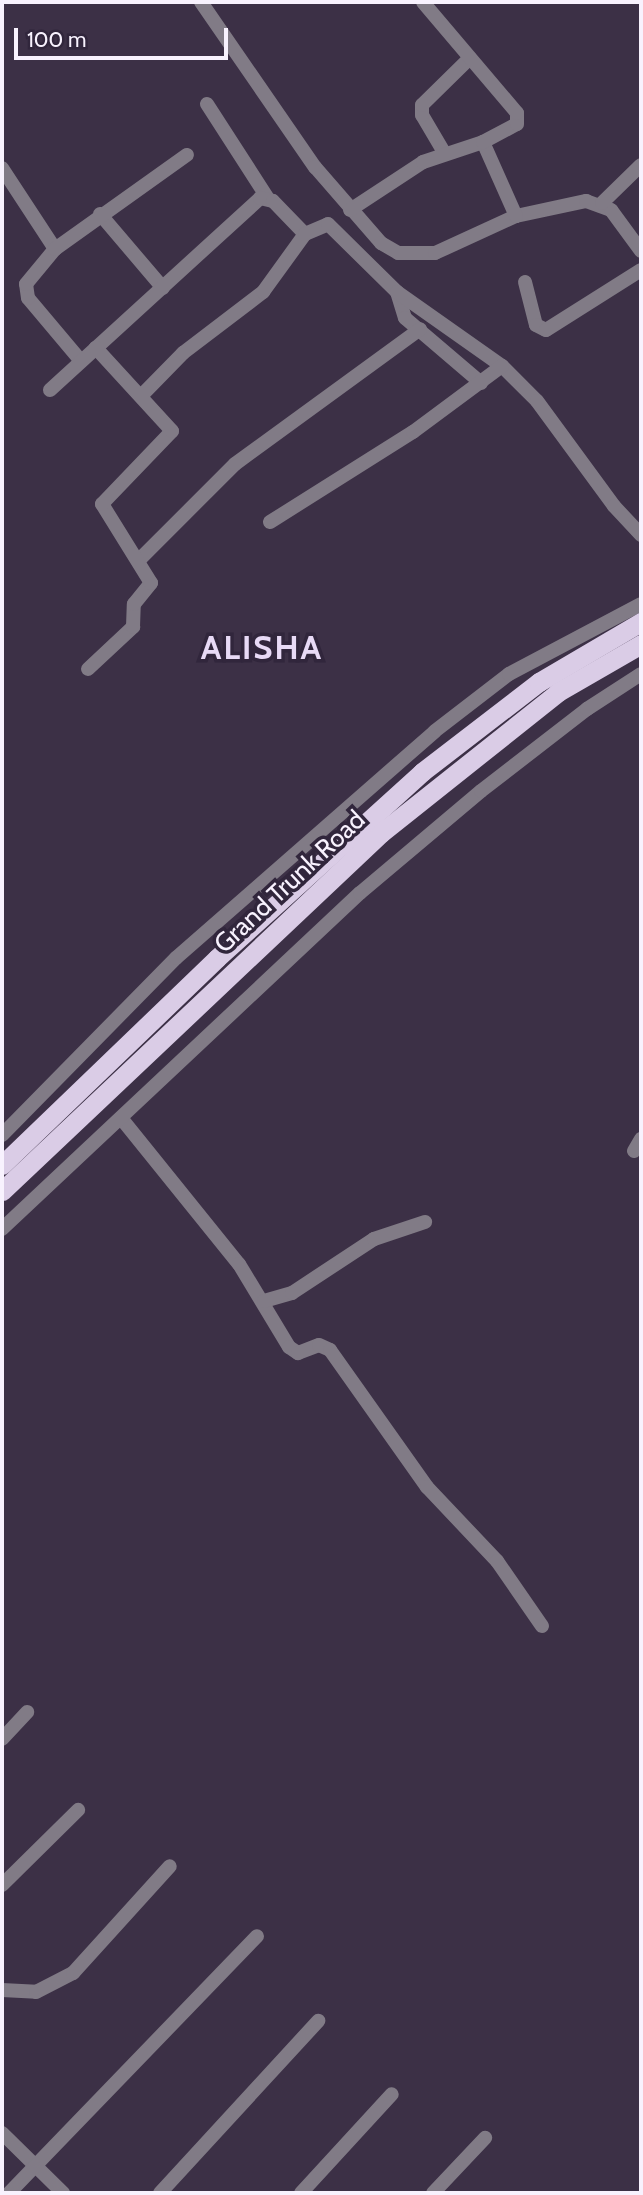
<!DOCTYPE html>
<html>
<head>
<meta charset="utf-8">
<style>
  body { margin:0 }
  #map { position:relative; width:643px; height:2195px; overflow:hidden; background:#3c3046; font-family:Cabin,sans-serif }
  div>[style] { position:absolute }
  .minor>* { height:14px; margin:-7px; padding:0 7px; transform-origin:7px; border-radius:7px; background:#817b86 }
  .trunk>* { height:19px; margin:-9.5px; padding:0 9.5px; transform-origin:9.5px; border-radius:9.5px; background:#dacce6 }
  span { translate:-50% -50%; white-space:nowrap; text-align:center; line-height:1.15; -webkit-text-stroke:7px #31263c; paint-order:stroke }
  .street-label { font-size:26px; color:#f8f2fe }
  .district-label { font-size:33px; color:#e8daf6; font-weight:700; letter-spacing:2px }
  .frame { position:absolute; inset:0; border:4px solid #f8f2fe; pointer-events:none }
  .scale { position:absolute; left:14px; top:28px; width:214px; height:32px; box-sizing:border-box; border:4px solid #f8f2fe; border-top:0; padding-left:9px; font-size:21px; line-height:24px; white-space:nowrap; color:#f8f2fe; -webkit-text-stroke:5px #31263c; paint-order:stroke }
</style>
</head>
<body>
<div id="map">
  <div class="minor">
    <i style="left:201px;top:2px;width:201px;rotate:55.4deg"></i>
    <i style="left:315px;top:167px;width:101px;rotate:49deg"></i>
    <i style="left:381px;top:243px;width:20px;rotate:30deg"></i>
    <i style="left:398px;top:253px;width:37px"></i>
    <i style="left:435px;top:253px;width:89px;rotate:-24.6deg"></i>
    <i style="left:516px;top:216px;width:72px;rotate:-12.1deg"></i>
    <i style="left:586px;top:201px;width:27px;rotate:20deg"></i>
    <i style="left:611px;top:210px;width:51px;rotate:53.8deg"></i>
    <i style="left:207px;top:104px;width:111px;rotate:57.2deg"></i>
    <i style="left:483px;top:142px;width:81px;rotate:66deg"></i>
    <i style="left:445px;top:154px;width:45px;rotate:-120.5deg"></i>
    <i style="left:422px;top:115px;width:10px;rotate:-90deg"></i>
    <i style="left:422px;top:105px;width:67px;rotate:-44.4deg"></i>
    <i style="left:2px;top:168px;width:97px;rotate:56.8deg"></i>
    <i style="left:602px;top:203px;width:54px;rotate:-44.3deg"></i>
    <i style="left:350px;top:210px;width:87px;rotate:-33.3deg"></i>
    <i style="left:423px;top:162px;width:63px;rotate:-18.4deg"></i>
    <i style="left:483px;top:142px;width:38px;rotate:-28deg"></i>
    <i style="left:517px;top:124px;width:11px;rotate:-90deg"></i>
    <i style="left:517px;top:113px;width:145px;rotate:-130.3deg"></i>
    <i style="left:100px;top:214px;width:97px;rotate:49.6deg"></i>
    <i style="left:525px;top:282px;width:44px;rotate:75.7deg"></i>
    <i style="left:536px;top:325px;width:11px;rotate:27deg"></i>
    <i style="left:546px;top:330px;width:112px;rotate:-32.3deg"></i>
    <i style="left:397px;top:292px;width:27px;rotate:73deg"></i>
    <i style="left:405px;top:318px;width:100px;rotate:40.5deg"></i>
    <i style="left:81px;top:361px;width:82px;rotate:-130.1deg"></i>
    <i style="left:28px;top:298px;width:14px;rotate:-98deg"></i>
    <i style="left:26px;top:284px;width:45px;rotate:-50.4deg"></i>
    <i style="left:55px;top:249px;width:162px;rotate:-35.5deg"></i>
    <i style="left:50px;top:390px;width:285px;rotate:-42.4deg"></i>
    <i style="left:260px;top:198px;width:13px;rotate:13deg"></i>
    <i style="left:273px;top:201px;width:46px;rotate:45.9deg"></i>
    <i style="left:142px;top:395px;width:59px;rotate:-45.7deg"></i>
    <i style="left:183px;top:353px;width:101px;rotate:-37.3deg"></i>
    <i style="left:263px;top:292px;width:72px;rotate:-54.1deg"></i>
    <i style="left:305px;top:234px;width:25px;rotate:-23deg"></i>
    <i style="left:328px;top:224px;width:97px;rotate:44.6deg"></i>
    <i style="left:397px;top:292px;width:128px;rotate:35.2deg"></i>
    <i style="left:502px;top:366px;width:49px;rotate:45deg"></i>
    <i style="left:537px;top:401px;width:130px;rotate:53.7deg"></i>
    <i style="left:614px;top:506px;width:40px;rotate:47deg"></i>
    <i style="left:270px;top:522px;width:169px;rotate:-32.2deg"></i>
    <i style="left:413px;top:432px;width:111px;rotate:-36.6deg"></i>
    <i style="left:140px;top:559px;width:134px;rotate:-45deg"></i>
    <i style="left:235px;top:464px;width:229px;rotate:-36.1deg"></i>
    <i style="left:88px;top:669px;width:62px;rotate:-43deg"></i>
    <i style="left:133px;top:627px;width:23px;rotate:-88deg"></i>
    <i style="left:134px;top:604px;width:27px;rotate:-51deg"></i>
    <i style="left:151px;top:583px;width:93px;rotate:-121.8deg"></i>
    <i style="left:102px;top:504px;width:101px;rotate:-46.2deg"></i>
    <i style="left:172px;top:431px;width:113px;rotate:-132.5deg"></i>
    <i style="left:121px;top:1118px;width:188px;rotate:51.1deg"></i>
    <i style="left:239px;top:1264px;width:97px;rotate:58.9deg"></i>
    <i style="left:289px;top:1347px;width:11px;rotate:34deg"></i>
    <i style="left:298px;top:1353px;width:22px;rotate:-21deg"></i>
    <i style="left:319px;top:1345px;width:12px;rotate:24deg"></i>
    <i style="left:330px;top:1350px;width:168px;rotate:54.7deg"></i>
    <i style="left:427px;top:1487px;width:102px;rotate:46.6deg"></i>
    <i style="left:497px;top:1561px;width:79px;rotate:55.3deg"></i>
    <i style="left:2px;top:1135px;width:248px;rotate:-45.5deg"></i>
    <i style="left:176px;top:958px;width:344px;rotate:-41.2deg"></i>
    <i style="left:435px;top:731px;width:93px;rotate:-37.6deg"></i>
    <i style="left:509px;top:674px;width:149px;rotate:-27.9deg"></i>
    <i style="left:634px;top:1151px;width:14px;rotate:-60deg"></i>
    <i style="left:2px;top:1229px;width:491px;rotate:-43.2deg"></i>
    <i style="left:360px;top:893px;width:158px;rotate:-40.1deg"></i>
    <i style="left:481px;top:791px;width:134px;rotate:-37.7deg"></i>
    <i style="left:587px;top:709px;width:64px;rotate:-32.9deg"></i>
    <i style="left:264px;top:1301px;width:29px;rotate:-16deg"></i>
    <i style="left:292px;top:1293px;width:98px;rotate:-33.4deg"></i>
    <i style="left:374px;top:1239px;width:54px;rotate:-18.4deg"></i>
    <i style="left:2px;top:1739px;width:37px;rotate:-47deg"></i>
    <i style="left:2px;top:1885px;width:107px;rotate:-44.6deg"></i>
    <i style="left:2px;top:1990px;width:34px;rotate:3deg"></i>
    <i style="left:36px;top:1992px;width:42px;rotate:-27.2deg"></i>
    <i style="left:73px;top:1973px;width:144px;rotate:-47.8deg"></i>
    <i style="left:2px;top:2133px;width:86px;rotate:44.5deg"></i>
    <i style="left:9px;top:2193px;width:357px;rotate:-46deg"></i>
    <i style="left:160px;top:2193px;width:234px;rotate:-47.4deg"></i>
    <i style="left:301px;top:2193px;width:134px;rotate:-47.4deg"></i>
    <i style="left:433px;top:2193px;width:76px;rotate:-46.6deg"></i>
  </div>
  <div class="trunk">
    <i style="left:2px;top:1165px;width:298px;rotate:-43.9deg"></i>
    <i style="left:217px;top:958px;width:277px;rotate:-42.2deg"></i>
    <i style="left:422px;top:772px;width:148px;rotate:-37.6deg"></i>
    <i style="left:539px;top:682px;width:118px;rotate:-30.5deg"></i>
    <i style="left:2px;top:1191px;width:521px;rotate:-43.37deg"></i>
    <i style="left:381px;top:833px;width:226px;rotate:-38.5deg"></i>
    <i style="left:558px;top:692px;width:96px;rotate:-30deg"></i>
  </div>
  <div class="street-label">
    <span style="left:290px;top:882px;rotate:-43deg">Grand Trunk Road</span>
  </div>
  <div class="district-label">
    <span style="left:262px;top:648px">ALISHA</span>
  </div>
  <div class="frame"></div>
  <div class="scale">100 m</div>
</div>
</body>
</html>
